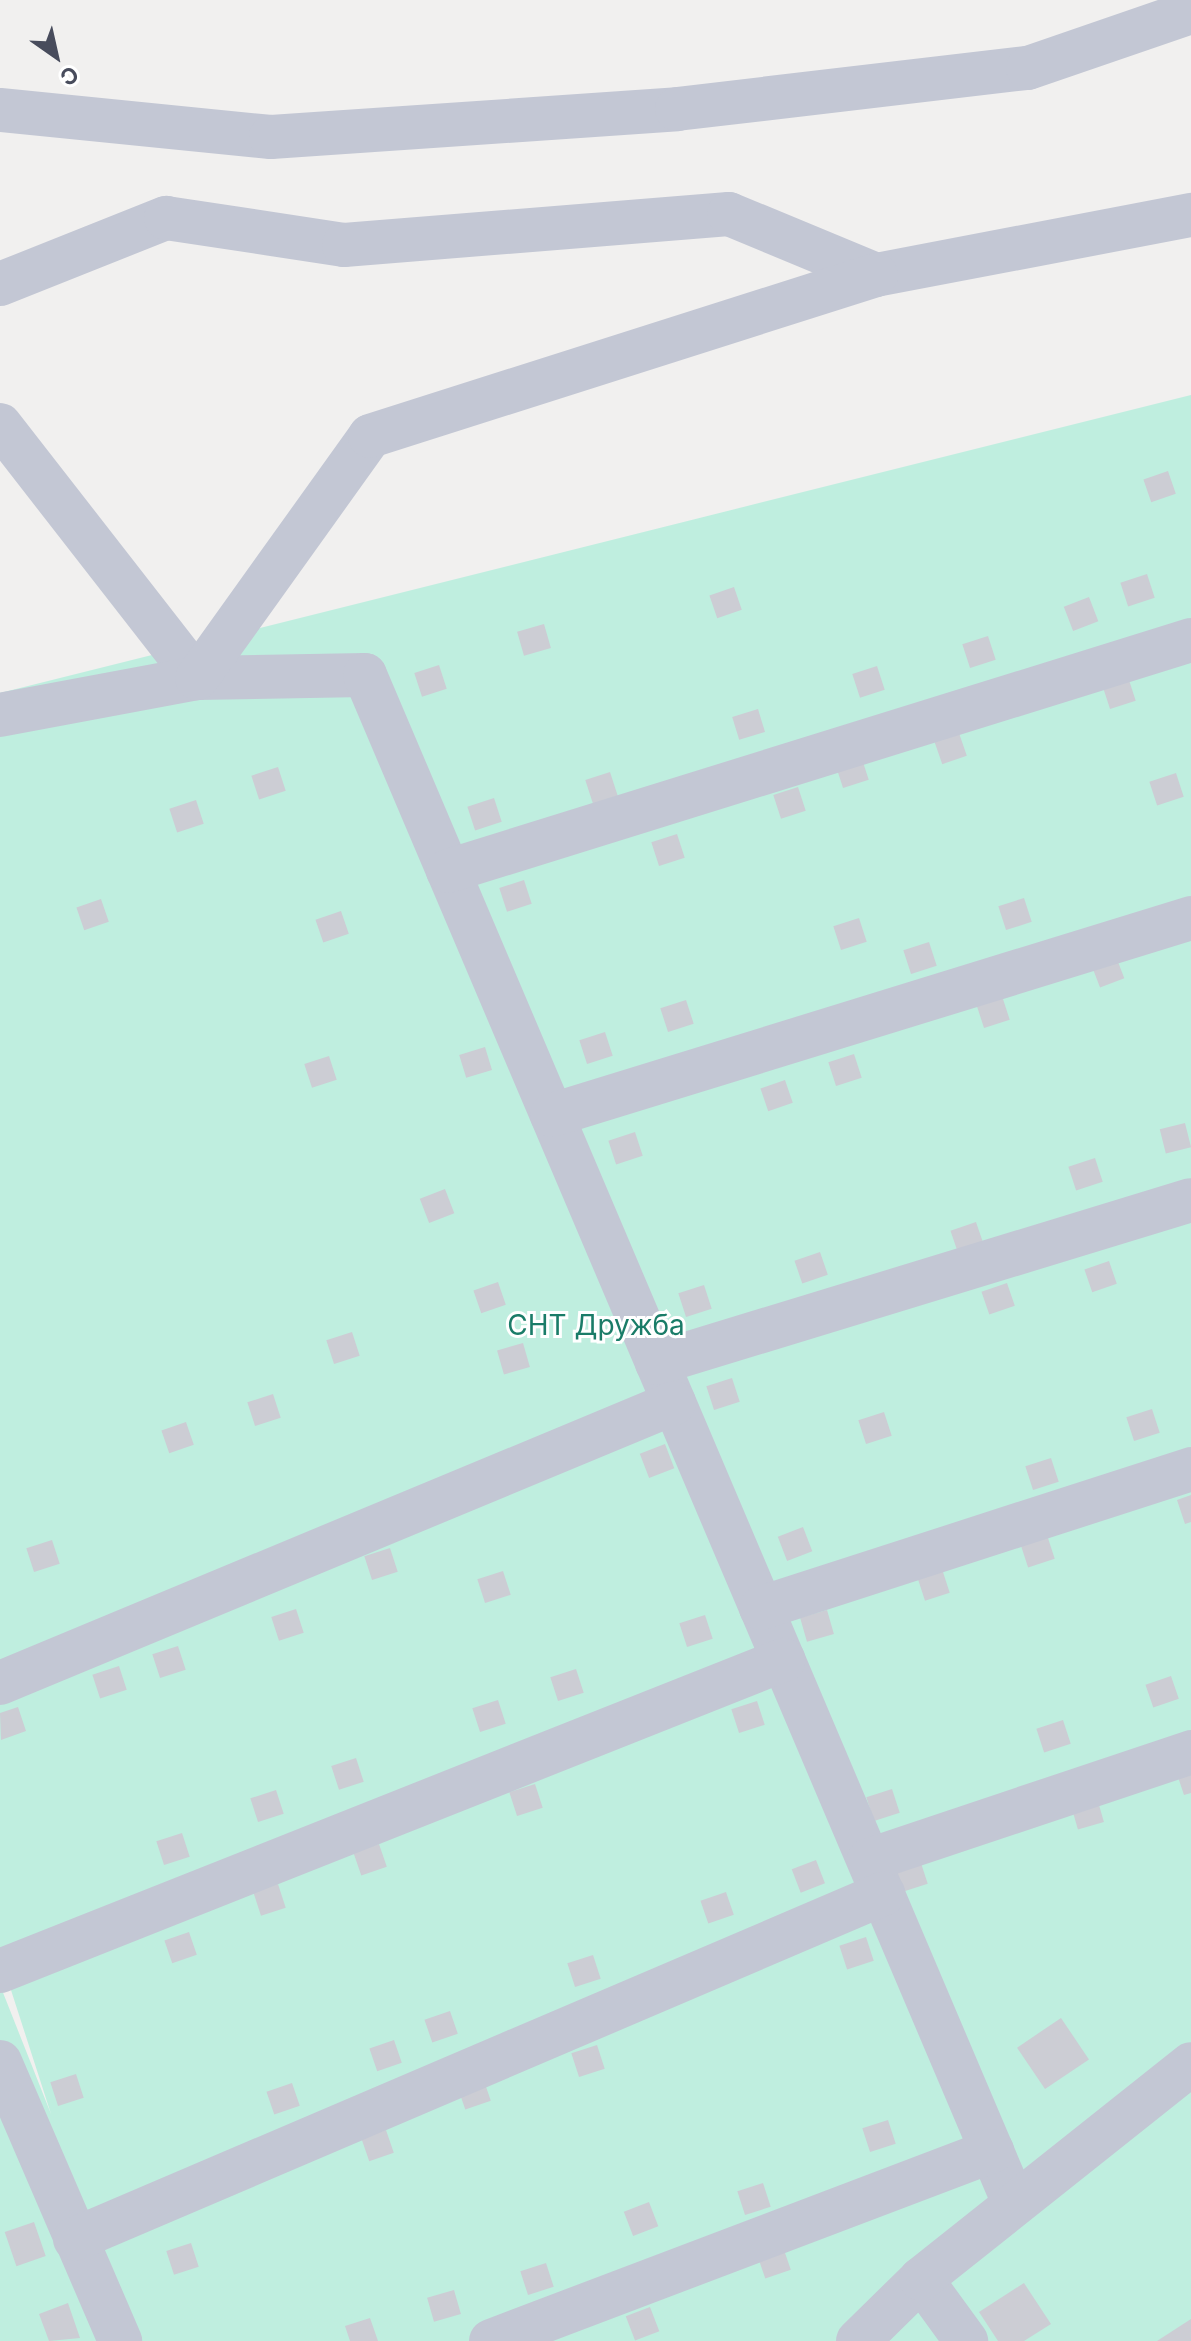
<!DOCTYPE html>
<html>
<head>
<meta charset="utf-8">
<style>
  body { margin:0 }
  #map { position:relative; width:1191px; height:2341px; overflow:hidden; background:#f1f0ef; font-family:Inter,sans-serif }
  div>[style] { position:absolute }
  .green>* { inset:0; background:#bfeedf }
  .building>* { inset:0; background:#cccdd4; transform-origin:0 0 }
  .minor>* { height:44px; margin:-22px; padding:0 22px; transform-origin:22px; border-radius:22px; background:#c3c7d4 }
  span { translate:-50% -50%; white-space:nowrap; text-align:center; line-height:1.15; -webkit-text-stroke:6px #fff; paint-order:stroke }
  .park-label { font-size:28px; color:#1a7c68 }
  .north { position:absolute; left:16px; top:16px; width:80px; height:80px; -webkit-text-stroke:6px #fff; paint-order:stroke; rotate:146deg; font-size:22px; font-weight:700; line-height:32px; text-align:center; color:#484c5c }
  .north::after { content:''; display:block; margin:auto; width:28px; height:36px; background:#484c5c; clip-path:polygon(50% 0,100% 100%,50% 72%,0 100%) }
</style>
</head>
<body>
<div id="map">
  <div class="green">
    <i style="clip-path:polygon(1191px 395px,1191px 2341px,0 2341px,0 1985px,51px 2114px,0 1956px,0 693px)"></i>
  </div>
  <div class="building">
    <i style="left:1168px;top:471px;width:24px;height:26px;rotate:71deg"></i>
    <i style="left:1147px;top:574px;width:25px;height:28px;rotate:72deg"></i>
    <i style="left:734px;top:587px;width:24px;height:26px;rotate:71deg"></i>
    <i style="left:1089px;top:597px;width:26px;height:27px;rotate:69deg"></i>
    <i style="left:544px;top:624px;width:25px;height:28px;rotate:74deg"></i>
    <i style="left:988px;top:636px;width:25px;height:27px;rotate:72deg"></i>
    <i style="left:439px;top:665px;width:25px;height:26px;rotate:72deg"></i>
    <i style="left:877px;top:666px;width:25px;height:26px;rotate:72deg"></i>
    <i style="left:1128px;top:677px;width:25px;height:27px;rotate:72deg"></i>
    <i style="left:758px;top:709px;width:24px;height:27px;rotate:73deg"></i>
    <i style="left:959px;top:733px;width:24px;height:26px;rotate:71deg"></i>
    <i style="left:861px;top:756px;width:25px;height:27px;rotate:72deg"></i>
    <i style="left:278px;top:767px;width:25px;height:28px;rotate:72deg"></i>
    <i style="left:610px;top:772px;width:25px;height:26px;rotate:72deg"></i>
    <i style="left:1176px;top:773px;width:25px;height:28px;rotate:72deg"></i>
    <i style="left:798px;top:787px;width:25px;height:26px;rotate:72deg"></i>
    <i style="left:494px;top:798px;width:25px;height:28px;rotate:72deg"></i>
    <i style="left:196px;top:800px;width:25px;height:28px;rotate:72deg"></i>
    <i style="left:677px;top:834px;width:25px;height:27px;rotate:72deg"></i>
    <i style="left:524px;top:880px;width:25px;height:26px;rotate:72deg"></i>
    <i style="left:1024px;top:898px;width:25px;height:27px;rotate:72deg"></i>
    <i style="left:101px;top:899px;width:24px;height:26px;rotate:71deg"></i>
    <i style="left:341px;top:911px;width:24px;height:27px;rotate:71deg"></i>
    <i style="left:859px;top:918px;width:25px;height:27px;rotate:72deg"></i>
    <i style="left:929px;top:942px;width:25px;height:27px;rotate:72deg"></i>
    <i style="left:1115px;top:954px;width:26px;height:26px;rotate:69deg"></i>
    <i style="left:1002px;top:996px;width:25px;height:27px;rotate:72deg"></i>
    <i style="left:686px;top:1000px;width:25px;height:27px;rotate:72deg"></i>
    <i style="left:605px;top:1032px;width:25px;height:27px;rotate:72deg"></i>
    <i style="left:485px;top:1047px;width:24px;height:27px;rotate:73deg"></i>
    <i style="left:854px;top:1054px;width:25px;height:27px;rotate:72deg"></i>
    <i style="left:329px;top:1056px;width:25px;height:26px;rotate:72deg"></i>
    <i style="left:785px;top:1080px;width:24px;height:26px;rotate:71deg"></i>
    <i style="left:1185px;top:1123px;width:25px;height:26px;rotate:76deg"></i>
    <i style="left:635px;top:1132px;width:25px;height:28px;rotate:72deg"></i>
    <i style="left:1095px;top:1158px;width:25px;height:28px;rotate:72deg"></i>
    <i style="left:445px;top:1189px;width:26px;height:27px;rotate:69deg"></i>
    <i style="left:976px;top:1222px;width:24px;height:27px;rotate:71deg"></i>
    <i style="left:820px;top:1252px;width:24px;height:27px;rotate:71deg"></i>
    <i style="left:1109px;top:1261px;width:24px;height:26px;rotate:71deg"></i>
    <i style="left:498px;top:1282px;width:24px;height:26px;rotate:71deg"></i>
    <i style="left:1007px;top:1283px;width:24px;height:27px;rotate:71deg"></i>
    <i style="left:704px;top:1285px;width:25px;height:27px;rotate:72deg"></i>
    <i style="left:352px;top:1332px;width:25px;height:27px;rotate:72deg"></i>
    <i style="left:523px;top:1343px;width:25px;height:27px;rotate:74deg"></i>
    <i style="left:732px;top:1378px;width:25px;height:27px;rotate:72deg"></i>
    <i style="left:273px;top:1394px;width:25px;height:27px;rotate:72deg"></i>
    <i style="left:1152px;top:1409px;width:25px;height:27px;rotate:72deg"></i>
    <i style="left:884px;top:1412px;width:25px;height:27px;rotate:72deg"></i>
    <i style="left:186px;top:1422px;width:24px;height:26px;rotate:71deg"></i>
    <i style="left:665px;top:1444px;width:26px;height:27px;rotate:69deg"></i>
    <i style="left:1051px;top:1458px;width:25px;height:27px;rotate:72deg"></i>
    <i style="clip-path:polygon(1191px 1495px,1191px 1522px,1185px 1524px,1177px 1500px)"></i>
    <i style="left:803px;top:1527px;width:26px;height:27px;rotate:69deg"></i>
    <i style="left:1047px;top:1535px;width:25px;height:28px;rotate:72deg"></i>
    <i style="left:52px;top:1540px;width:25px;height:27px;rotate:72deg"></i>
    <i style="left:390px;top:1548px;width:25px;height:27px;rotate:72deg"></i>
    <i style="left:942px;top:1569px;width:25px;height:26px;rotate:72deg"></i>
    <i style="left:503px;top:1571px;width:25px;height:27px;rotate:72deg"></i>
    <i style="left:296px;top:1609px;width:25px;height:26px;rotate:72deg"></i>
    <i style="left:827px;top:1610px;width:25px;height:28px;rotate:74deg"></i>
    <i style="left:705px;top:1615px;width:25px;height:27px;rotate:72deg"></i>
    <i style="left:178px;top:1646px;width:25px;height:27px;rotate:72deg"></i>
    <i style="left:119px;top:1666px;width:25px;height:28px;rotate:72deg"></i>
    <i style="left:576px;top:1669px;width:25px;height:27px;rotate:72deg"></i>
    <i style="left:1171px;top:1676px;width:24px;height:27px;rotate:71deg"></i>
    <i style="left:498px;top:1700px;width:25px;height:27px;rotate:72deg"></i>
    <i style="left:757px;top:1701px;width:25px;height:27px;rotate:72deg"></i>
    <i style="clip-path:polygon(18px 1707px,26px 1731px,1px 1740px,0 1713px)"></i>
    <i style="left:1063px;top:1720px;width:25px;height:28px;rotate:72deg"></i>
    <i style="left:356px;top:1758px;width:25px;height:26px;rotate:72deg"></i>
    <i style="clip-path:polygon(1191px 1766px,1191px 1793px,1184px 1795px,1176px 1771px)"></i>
    <i style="left:535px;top:1784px;width:25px;height:27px;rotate:72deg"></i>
    <i style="left:892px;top:1789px;width:25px;height:27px;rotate:72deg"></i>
    <i style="left:276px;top:1790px;width:25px;height:27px;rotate:72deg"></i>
    <i style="left:1097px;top:1798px;width:25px;height:27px;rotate:74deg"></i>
    <i style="left:182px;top:1833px;width:25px;height:27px;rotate:72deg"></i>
    <i style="left:379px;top:1844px;width:24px;height:27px;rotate:71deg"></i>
    <i style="left:816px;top:1860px;width:25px;height:26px;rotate:69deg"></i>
    <i style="left:920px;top:1860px;width:25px;height:27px;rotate:72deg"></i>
    <i style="left:278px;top:1884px;width:25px;height:26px;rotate:72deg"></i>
    <i style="left:726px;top:1892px;width:24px;height:27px;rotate:71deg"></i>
    <i style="left:189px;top:1932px;width:24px;height:26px;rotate:71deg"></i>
    <i style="left:866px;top:1937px;width:25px;height:28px;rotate:72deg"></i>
    <i style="left:593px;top:1955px;width:25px;height:27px;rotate:72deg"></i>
    <i style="left:450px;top:2011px;width:24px;height:27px;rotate:71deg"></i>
    <i style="left:1061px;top:2018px;width:50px;height:53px;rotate:56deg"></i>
    <i style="left:394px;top:2040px;width:24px;height:26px;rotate:71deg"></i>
    <i style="left:597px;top:2045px;width:25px;height:27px;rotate:72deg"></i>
    <i style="left:76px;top:2074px;width:25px;height:27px;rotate:72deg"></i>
    <i style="left:483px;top:2078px;width:24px;height:27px;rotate:71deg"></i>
    <i style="left:292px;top:2083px;width:24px;height:27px;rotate:71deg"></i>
    <i style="left:888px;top:2120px;width:25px;height:27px;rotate:72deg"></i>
    <i style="left:386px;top:2130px;width:24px;height:26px;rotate:71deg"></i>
    <i style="left:763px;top:2183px;width:25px;height:27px;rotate:72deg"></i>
    <i style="left:649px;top:2202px;width:26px;height:27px;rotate:69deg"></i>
    <i style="left:34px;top:2222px;width:36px;height:31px;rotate:71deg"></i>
    <i style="left:191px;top:2243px;width:25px;height:26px;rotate:72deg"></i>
    <i style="left:783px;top:2247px;width:24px;height:27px;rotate:71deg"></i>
    <i style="left:546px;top:2263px;width:25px;height:27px;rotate:72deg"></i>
    <i style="clip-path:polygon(1024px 2283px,1051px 2324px,1024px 2341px,998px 2341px,979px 2312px)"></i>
    <i style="left:454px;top:2290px;width:25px;height:28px;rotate:74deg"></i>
    <i style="clip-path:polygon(68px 2303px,80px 2338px,49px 2341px,39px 2314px)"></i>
    <i style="left:650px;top:2307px;width:26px;height:26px;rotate:69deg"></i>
    <i style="clip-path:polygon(370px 2318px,378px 2341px,350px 2341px,345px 2326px)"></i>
    <i style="clip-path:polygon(1191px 2319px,1191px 2341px,1157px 2341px)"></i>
  </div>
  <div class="minor">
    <i style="left:0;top:110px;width:272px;rotate:5.7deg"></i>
    <i style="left:271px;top:137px;width:407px;rotate:-3.9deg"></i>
    <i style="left:677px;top:109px;width:353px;rotate:-6.7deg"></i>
    <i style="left:1028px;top:68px;width:172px;rotate:-19deg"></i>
    <i style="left:0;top:284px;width:179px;rotate:-21.7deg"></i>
    <i style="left:166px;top:218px;width:180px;rotate:8.6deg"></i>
    <i style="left:344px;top:245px;width:386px;rotate:-4.6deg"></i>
    <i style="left:729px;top:214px;width:159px;rotate:22.5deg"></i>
    <i style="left:876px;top:275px;width:321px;rotate:-10.8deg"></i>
    <i style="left:0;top:425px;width:321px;rotate:52.1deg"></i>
    <i style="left:197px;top:678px;width:168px;rotate:-1deg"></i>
    <i style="left:365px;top:675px;width:1660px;rotate:66.99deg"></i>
    <i style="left:0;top:715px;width:200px;rotate:-10.6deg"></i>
    <i style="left:197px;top:678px;width:297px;rotate:-54.4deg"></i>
    <i style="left:370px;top:436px;width:531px;rotate:-17.65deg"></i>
    <i style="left:448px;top:871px;width:778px;rotate:-17.27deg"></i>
    <i style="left:552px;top:1115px;width:669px;rotate:-17.13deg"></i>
    <i style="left:657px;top:1363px;width:558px;rotate:-16.97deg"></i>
    <i style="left:761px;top:1608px;width:452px;rotate:-17.9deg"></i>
    <i style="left:0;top:1683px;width:730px;rotate:-22.56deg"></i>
    <i style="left:869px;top:1860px;width:340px;rotate:-18.5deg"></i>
    <i style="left:0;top:1971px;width:843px;rotate:-21.66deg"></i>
    <i style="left:0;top:2062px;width:304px;rotate:66.7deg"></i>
    <i style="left:75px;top:2239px;width:879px;rotate:-23.12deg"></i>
    <i style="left:921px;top:2279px;width:77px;rotate:54deg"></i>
    <i style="left:491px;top:2341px;width:536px;rotate:-20.77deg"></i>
    <i style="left:858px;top:2341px;width:88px;rotate:-44.5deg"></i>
    <i style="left:921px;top:2279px;width:345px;rotate:-38.5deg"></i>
  </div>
  <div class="park-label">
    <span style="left:596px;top:1325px">СНТ Дружба</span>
  </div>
  <div class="north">С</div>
</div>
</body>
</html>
